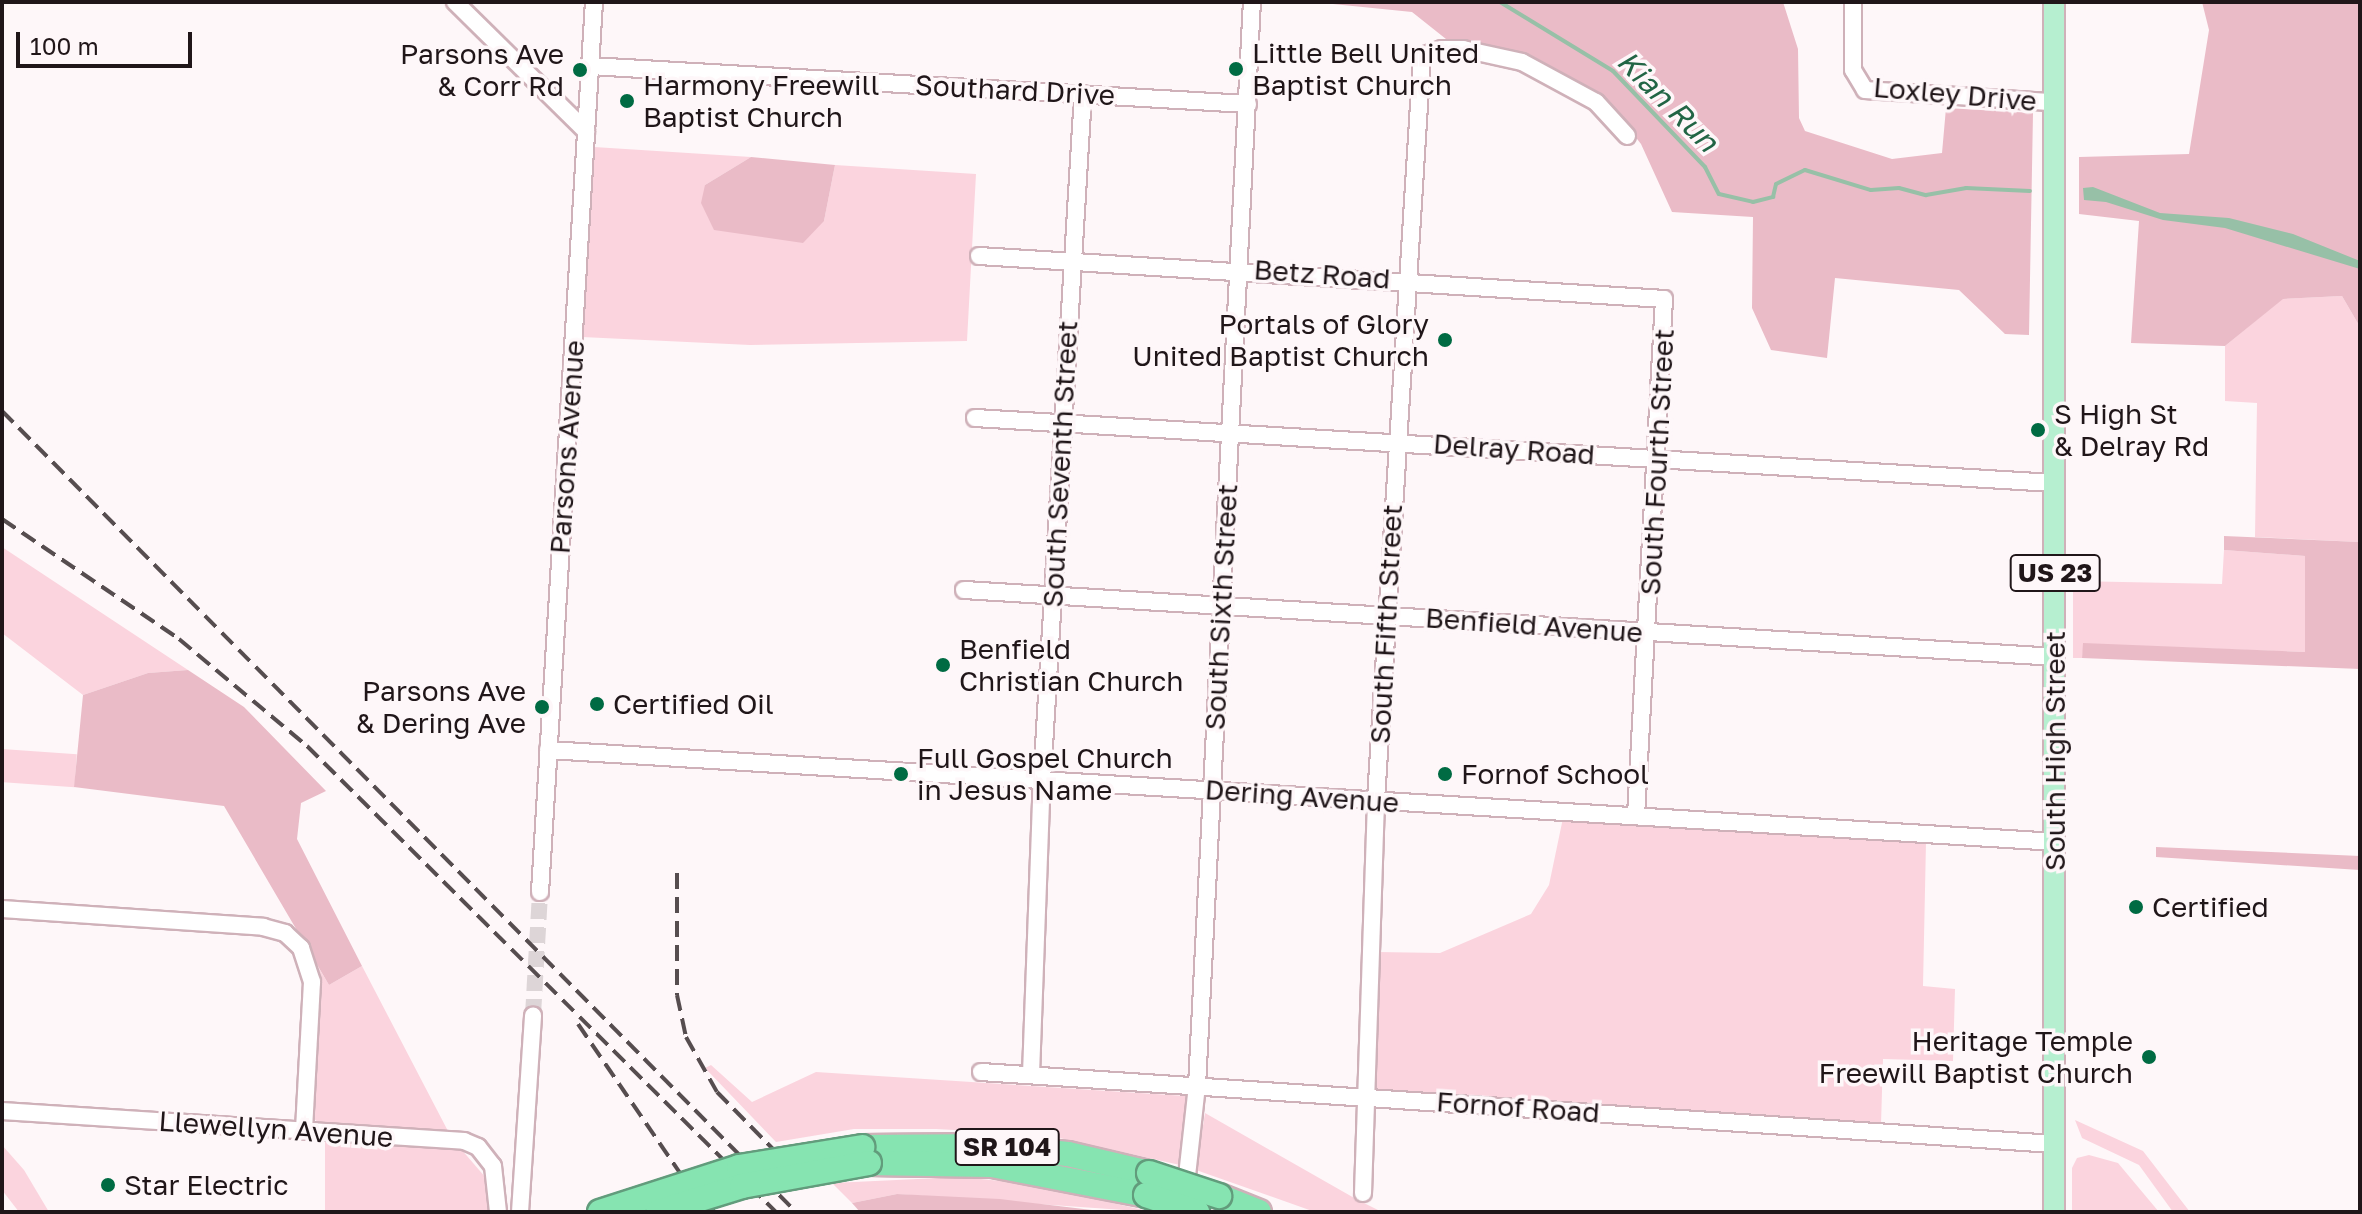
<!DOCTYPE html>
<html>
<head>
<meta charset="utf-8">
<style>
  body { margin:0 }
  #map { position:relative; width:2362px; height:1214px; overflow:hidden; background:#fef7f9; font-family:"Golos Text",sans-serif }
  div>[style] { position:absolute }
  .green>* { inset:0; background:#fbd4de; transform-origin:0 0 }
  .forest>* { inset:0; background:#eabbc7 }
  .water>* { inset:0; background:#97c0a7 }
  .stream>* { height:4px; margin:-2px; padding:0 2px; transform-origin:2px; border-radius:2px; background:#97c0a7 }
  .minor-tunnel>* { height:16px; margin-top:-8px; transform-origin:0; background:repeating-linear-gradient(90deg,#ddd5d7 0 16px,transparent 0 24px) }
  .roads { filter:drop-shadow(2px 0 #cfb1b9) drop-shadow(-2px 0 #cfb1b9) drop-shadow(0 2px #cfb1b9) drop-shadow(0 -2px #cfb1b9) }
  .minor>* { height:16px; margin:-8px; padding:0 8px; transform-origin:8px; border-radius:8px; background:#fff }
  .major>* { height:20px; margin:-10px; padding:0 10px; transform-origin:10px; border-radius:10px; background:#b6efd0 }
  .highway>* { height:24px; margin:-12px; padding:0 12px; transform-origin:12px; border-radius:12px; background:#86e4b1 }
  .rail>* { height:4px; margin-top:-2px; transform-origin:0; background:repeating-linear-gradient(90deg,#564d4f 0 16px,transparent 0 24px) }
  .bridges { filter:drop-shadow(2px 0 #629c7c) drop-shadow(-2px 0 #629c7c) drop-shadow(0 2px #629c7c) drop-shadow(0 -2px #629c7c) }
  .highway-bridge>* { height:24px; margin:-12px; padding:0 12px; transform-origin:12px; border-radius:12px; background:#86e4b1 }
  .dots>* { width:22px; height:22px; translate:-50% -50%; box-sizing:border-box; border:4px solid #fef7f9; border-radius:50% }
  span { translate:-50% -50%; white-space:nowrap; text-align:center; line-height:1.15; -webkit-text-stroke:7px #fef7f9; paint-order:stroke }
  .shield-label span { padding:2px 6px; background:#fef7f9; border:2px solid; border-radius:6px; -webkit-text-stroke-width:0 }
  .shield-label { font-size:26px; color:#201619; font-weight:700 }
  .poi-label { font-size:28px; color:#201619 }
  .left { translate:0 -50%; text-align:left }
  .right { translate:-100% -50%; text-align:right }
  .street-label { font-size:28px; color:#201619 }
  .water-label { font-size:30px; color:#226545; font-style:italic }
  .frame { position:absolute; inset:0; border:4px solid #201619; pointer-events:none }
  .scale { position:absolute; left:16px; top:32px; width:176px; height:36px; box-sizing:border-box; border:4px solid #201619; border-top:0; padding-left:10px; font-size:24px; line-height:28px; white-space:nowrap; color:#201619; -webkit-text-stroke:6px #fef7f9; paint-order:stroke }
</style>
</head>
<body>
<div id="map">
  <div class="green">
    <i style="clip-path:polygon(594px 147px,751px 157px,705px 185px,824px 221px,835px 165px,976px 174px,967px 341px,750px 345px,582px 337px)"></i>
    <i style="clip-path:polygon(2342px 296px,2360px 327px,2359px 542px,2255px 537px,2257px 403px,2225px 401px,2225px 346px,2282px 299px)"></i>
    <i style="clip-path:polygon(2px 547px,188px 670px,148px 673px,83px 695px,2px 633px)"></i>
    <i style="clip-path:polygon(2224px 550px,2305px 556px,2305px 652px,2084px 644px,2082px 658px,2073px 658px,2073px 581px,2222px 584px)"></i>
    <i style="left:2px;top:749px;width:75px;height:33px;rotate:4deg"></i>
    <i style="clip-path:polygon(1563px 818px,1926px 842px,1923px 986px,1955px 989px,1953px 1061px,1883px 1059px,1881px 1124px,1372px 1091px,1378px 952px,1440px 953px,1531px 914px,1549px 885px)"></i>
    <i style="clip-path:polygon(314px 960px,329px 985px,362px 966px,449px 1133px,322px 1125px,310px 1116px,319px 1000px)"></i>
    <i style="clip-path:polygon(711px 1065px,752px 1102px,816px 1072px,1186px 1096px,1180px 1165px,1046px 1135px,936px 1129px,854px 1129px,776px 1142px,705px 1068px)"></i>
    <i style="clip-path:polygon(1205px 1113px,1356px 1199px,1382px 1212px,1315px 1212px,1196px 1170px)"></i>
    <i style="clip-path:polygon(2075px 1120px,2143px 1151px,2190px 1212px,2173px 1212px,2139px 1165px,2082px 1138px)"></i>
    <i style="clip-path:polygon(325px 1137px,461px 1149px,486px 1178px,490px 1212px,325px 1212px)"></i>
    <i style="clip-path:polygon(2px 1145px,24px 1170px,49px 1212px,19px 1212px,2px 1190px)"></i>
    <i style="clip-path:polygon(2089px 1155px,2118px 1163px,2159px 1212px,2072px 1212px,2072px 1168px,2077px 1158px)"></i>
    <i style="clip-path:polygon(961px 1177px,1031px 1184px,1152px 1212px,897px 1194px,852px 1203px,832px 1183px)"></i>
  </div>
  <div class="forest">
    <i style="clip-path:polygon(1783px 2px,1798px 49px,1799px 118px,1805px 131px,1892px 159px,1942px 153px,1946px 108px,2033px 113px,2029px 335px,2005px 334px,1959px 290px,1835px 278px,1827px 358px,1771px 350px,1752px 308px,1753px 217px,1672px 212px,1641px 144px,1616px 112px,1563px 75px,1510px 53px,1446px 39px,1412px 12px,1323px 3px)"></i>
    <i style="clip-path:polygon(2202px 2px,2360px 2px,2360px 327px,2342px 296px,2283px 299px,2225px 346px,2131px 343px,2139px 221px,2079px 214px,2079px 157px,2189px 154px,2209px 30px)"></i>
    <i style="clip-path:polygon(751px 157px,835px 165px,824px 221px,803px 243px,714px 230px,701px 203px,705px 185px)"></i>
    <i style="clip-path:polygon(2360px 512px,2360px 669px,2082px 658px,2083px 643px,2305px 652px,2305px 556px,2224px 550px,2224px 536px,2359px 542px)"></i>
    <i style="clip-path:polygon(188px 670px,244px 707px,326px 791px,301px 803px,297px 839px,362px 966px,329px 985px,224px 806px,74px 787px,83px 695px,148px 673px)"></i>
    <i style="clip-path:polygon(2156px 847px,2360px 856px,2360px 870px,2156px 857px)"></i>
    <i style="clip-path:polygon(897px 1194px,1000px 1199px,1109px 1212px,860px 1212px,852px 1203px)"></i>
  </div>
  <div class="water">
    <i style="clip-path:polygon(2093px 187px,2160px 213px,2229px 218px,2293px 234px,2360px 261px,2360px 269px,2225px 228px,2163px 220px,2106px 202px,2084px 200px,2083px 188px)"></i>
  </div>
  <div class="stream">
    <i style="left:1500px;top:2px;width:132px;rotate:31.4deg"></i>
    <i style="left:1613px;top:71px;width:133px;rotate:46.2deg"></i>
    <i style="left:1705px;top:167px;width:30px;rotate:63deg"></i>
    <i style="left:1719px;top:194px;width:35px;rotate:13deg"></i>
    <i style="left:1753px;top:202px;width:21px;rotate:-14deg"></i>
    <i style="left:1773px;top:197px;width:13px;rotate:-77deg"></i>
    <i style="left:1776px;top:184px;width:32px;rotate:-26deg"></i>
    <i style="left:1805px;top:170px;width:69px;rotate:16.9deg"></i>
    <i style="left:1871px;top:190px;width:28px;rotate:-4deg"></i>
    <i style="left:1899px;top:188px;width:28px;rotate:15deg"></i>
    <i style="left:1926px;top:195px;width:41px;rotate:-9.9deg"></i>
    <i style="left:1966px;top:188px;width:64px;rotate:2.7deg"></i>
  </div>
  <div class="minor-tunnel">
    <i style="left:533px;top:1015px;width:123px;rotate:-86.7deg"></i>
  </div>
  <div class="roads">
    <div class="minor">
      <i style="left:455px;top:2px;width:184px;rotate:44.6deg"></i>
      <i style="left:1853px;top:2px;width:68px;rotate:90deg"></i>
      <i style="left:1853px;top:70px;width:23px;rotate:59deg"></i>
      <i style="left:1865px;top:90px;width:188px;rotate:3.7deg"></i>
      <i style="left:590px;top:66px;width:659px;rotate:3.31deg"></i>
      <i style="left:979px;top:256px;width:686px;rotate:3.59deg"></i>
      <i style="left:1664px;top:299px;width:518px;rotate:93.1deg"></i>
      <i style="left:975px;top:418px;width:1081px;rotate:3.45deg"></i>
      <i style="left:964px;top:590px;width:1093px;rotate:3.51deg"></i>
      <i style="left:548px;top:750px;width:1511px;rotate:3.49deg"></i>
      <i style="left:540px;top:892px;width:892px;rotate:-86.53deg"></i>
      <i style="left:2px;top:909px;width:262px;rotate:3.9deg"></i>
      <i style="left:263px;top:927px;width:23px;rotate:15deg"></i>
      <i style="left:285px;top:933px;width:22px;rotate:43deg"></i>
      <i style="left:301px;top:948px;width:36px;rotate:72deg"></i>
      <i style="left:312px;top:982px;width:148px;rotate:93.1deg"></i>
      <i style="left:981px;top:1072px;width:1076px;rotate:3.84deg"></i>
      <i style="left:1031px;top:1074px;width:294px;rotate:-87.9deg"></i>
      <i style="left:1042px;top:780px;width:687px;rotate:-86.58deg"></i>
      <i style="left:2px;top:1111px;width:463px;rotate:3.7deg"></i>
      <i style="left:464px;top:1141px;width:15px;rotate:23deg"></i>
      <i style="left:478px;top:1147px;width:24px;rotate:52deg"></i>
      <i style="left:493px;top:1166px;width:46px;rotate:83.8deg"></i>
      <i style="left:1363px;top:1193px;width:393px;rotate:-88.1deg"></i>
      <i style="left:1376px;top:800px;width:745px;rotate:-86.46deg"></i>
      <i style="left:1422px;top:56px;width:21px;rotate:-19deg"></i>
      <i style="left:1442px;top:49px;width:21px"></i>
      <i style="left:1463px;top:49px;width:60px;rotate:12.4deg"></i>
      <i style="left:1522px;top:62px;width:84px;rotate:28.4deg"></i>
      <i style="left:1596px;top:102px;width:46px;rotate:47.6deg"></i>
      <i style="left:1185px;top:1194px;width:109px;rotate:-83.7deg"></i>
      <i style="left:1197px;top:1086px;width:1085px;rotate:-87.1deg"></i>
      <i style="left:520px;top:1212px;width:197px;rotate:-86.2deg"></i>
    </div>
    <div class="major">
      <i style="left:2054px;top:2px;width:1210px;rotate:90deg"></i>
    </div>
    <div class="highway">
      <i style="left:862px;top:1147px;width:132px;rotate:-0.4deg"></i>
      <i style="left:994px;top:1146px;width:74px;rotate:6.2deg"></i>
      <i style="left:1068px;top:1154px;width:83px;rotate:13.2deg"></i>
      <i style="left:869px;top:1163px;width:123px;rotate:0.9deg"></i>
      <i style="left:992px;top:1165px;width:157px;rotate:11deg"></i>
      <i style="left:1219px;top:1196px;width:43px;rotate:21.8deg"></i>
    </div>
  </div>
  <div class="rail">
    <i style="left:2px;top:411px;width:1128px;rotate:45.25deg"></i>
    <i style="left:2px;top:519px;width:214px;rotate:34.1deg"></i>
    <i style="left:179px;top:639px;width:167px;rotate:39.9deg"></i>
    <i style="left:307px;top:746px;width:661px;rotate:44.82deg"></i>
    <i style="left:677px;top:873px;width:122px;rotate:90deg"></i>
    <i style="left:677px;top:995px;width:43px;rotate:77.9deg"></i>
    <i style="left:686px;top:1037px;width:63px;rotate:60.6deg"></i>
    <i style="left:717px;top:1092px;width:88px;rotate:45.5deg"></i>
    <i style="left:578px;top:1024px;width:191px;rotate:55.6deg"></i>
    <i style="left:686px;top:1182px;width:42px;rotate:46deg"></i>
  </div>
  <div class="bridges">
    <div class="highway-bridge">
      <i style="left:1149px;top:1173px;width:74px;rotate:18.2deg"></i>
      <i style="left:1146px;top:1195px;width:54px;rotate:18.4deg"></i>
      <i style="left:600px;top:1212px;width:146px;rotate:-17.9deg"></i>
      <i style="left:739px;top:1167px;width:125px;rotate:-9.2deg"></i>
      <i style="left:658px;top:1212px;width:88px;rotate:-17.2deg"></i>
      <i style="left:742px;top:1186px;width:129px;rotate:-10.3deg"></i>
    </div>
  </div>
  <div class="dots">
    <i style="left:1236px;top:69px;background:#006b43"></i>
    <i style="left:580px;top:70px;background:#006b43"></i>
    <i style="left:627px;top:101px;background:#006b43"></i>
    <i style="left:1445px;top:340px;background:#006b43"></i>
    <i style="left:2038px;top:430px;background:#006b43"></i>
    <i style="left:943px;top:665px;background:#006b43"></i>
    <i style="left:597px;top:704px;background:#006b43"></i>
    <i style="left:542px;top:707px;background:#006b43"></i>
    <i style="left:901px;top:774px;background:#006b43"></i>
    <i style="left:1445px;top:774px;background:#006b43"></i>
    <i style="left:2136px;top:907px;background:#006b43"></i>
    <i style="left:2149px;top:1057px;background:#006b43"></i>
    <i style="left:108px;top:1185px;background:#006b43"></i>
  </div>
  <div class="shield-label">
    <span style="left:2055px;top:573px">US 23</span>
    <span style="left:1007px;top:1147px">SR 104</span>
  </div>
  <div class="poi-label">
    <span class="left" style="left:1252px;top:69px">Little Bell United<br>Baptist Church</span>
    <span class="right" style="left:564px;top:70px">Parsons Ave<br>&amp; Corr Rd</span>
    <span class="left" style="left:643px;top:101px">Harmony Freewill<br>Baptist Church</span>
    <span class="right" style="left:1429px;top:340px">Portals of Glory<br>United Baptist Church</span>
    <span class="left" style="left:2054px;top:430px">S High St<br>&amp; Delray Rd</span>
    <span class="left" style="left:959px;top:665px">Benfield<br>Christian Church</span>
    <span class="right" style="left:526px;top:707px">Parsons Ave<br>&amp; Dering Ave</span>
    <span class="left" style="left:613px;top:704px">Certified Oil</span>
    <span class="left" style="left:917px;top:774px">Full Gospel Church<br>in Jesus Name</span>
    <span class="left" style="left:1461px;top:774px">Fornof School</span>
    <span class="left" style="left:2152px;top:907px">Certified</span>
    <span class="right" style="left:2133px;top:1057px">Heritage Temple<br>Freewill Baptist Church</span>
    <span class="left" style="left:124px;top:1185px">Star Electric</span>
  </div>
  <div class="street-label">
    <span style="left:1015px;top:90px;rotate:3deg">Southard Drive</span>
    <span style="left:1955px;top:94px;rotate:5deg">Loxley Drive</span>
    <span style="left:1322px;top:274px;rotate:4deg">Betz Road</span>
    <span style="left:567px;top:447px;rotate:-86deg">Parsons Avenue</span>
    <span style="left:1514px;top:449px;rotate:4deg">Delray Road</span>
    <span style="left:1657px;top:462px;rotate:-87deg">South Fourth Street</span>
    <span style="left:1060px;top:464px;rotate:-87deg">South Seventh Street</span>
    <span style="left:1221px;top:607px;rotate:-87deg">South Sixth Street</span>
    <span style="left:1386px;top:624px;rotate:-87deg">South Fifth Street</span>
    <span style="left:1534px;top:625px;rotate:4deg">Benfield Avenue</span>
    <span style="left:2055px;top:751px;rotate:-90deg">South High Street</span>
    <span style="left:1302px;top:796px;rotate:4deg">Dering Avenue</span>
    <span style="left:1518px;top:1107px;rotate:4deg">Fornof Road</span>
    <span style="left:276px;top:1129px;rotate:4deg">Llewellyn Avenue</span>
  </div>
  <div class="water-label">
    <span style="left:1668px;top:101px;rotate:45deg">Kian Run</span>
  </div>
  <div class="frame"></div>
  <div class="scale">100 m</div>
</div>
</body>
</html>
